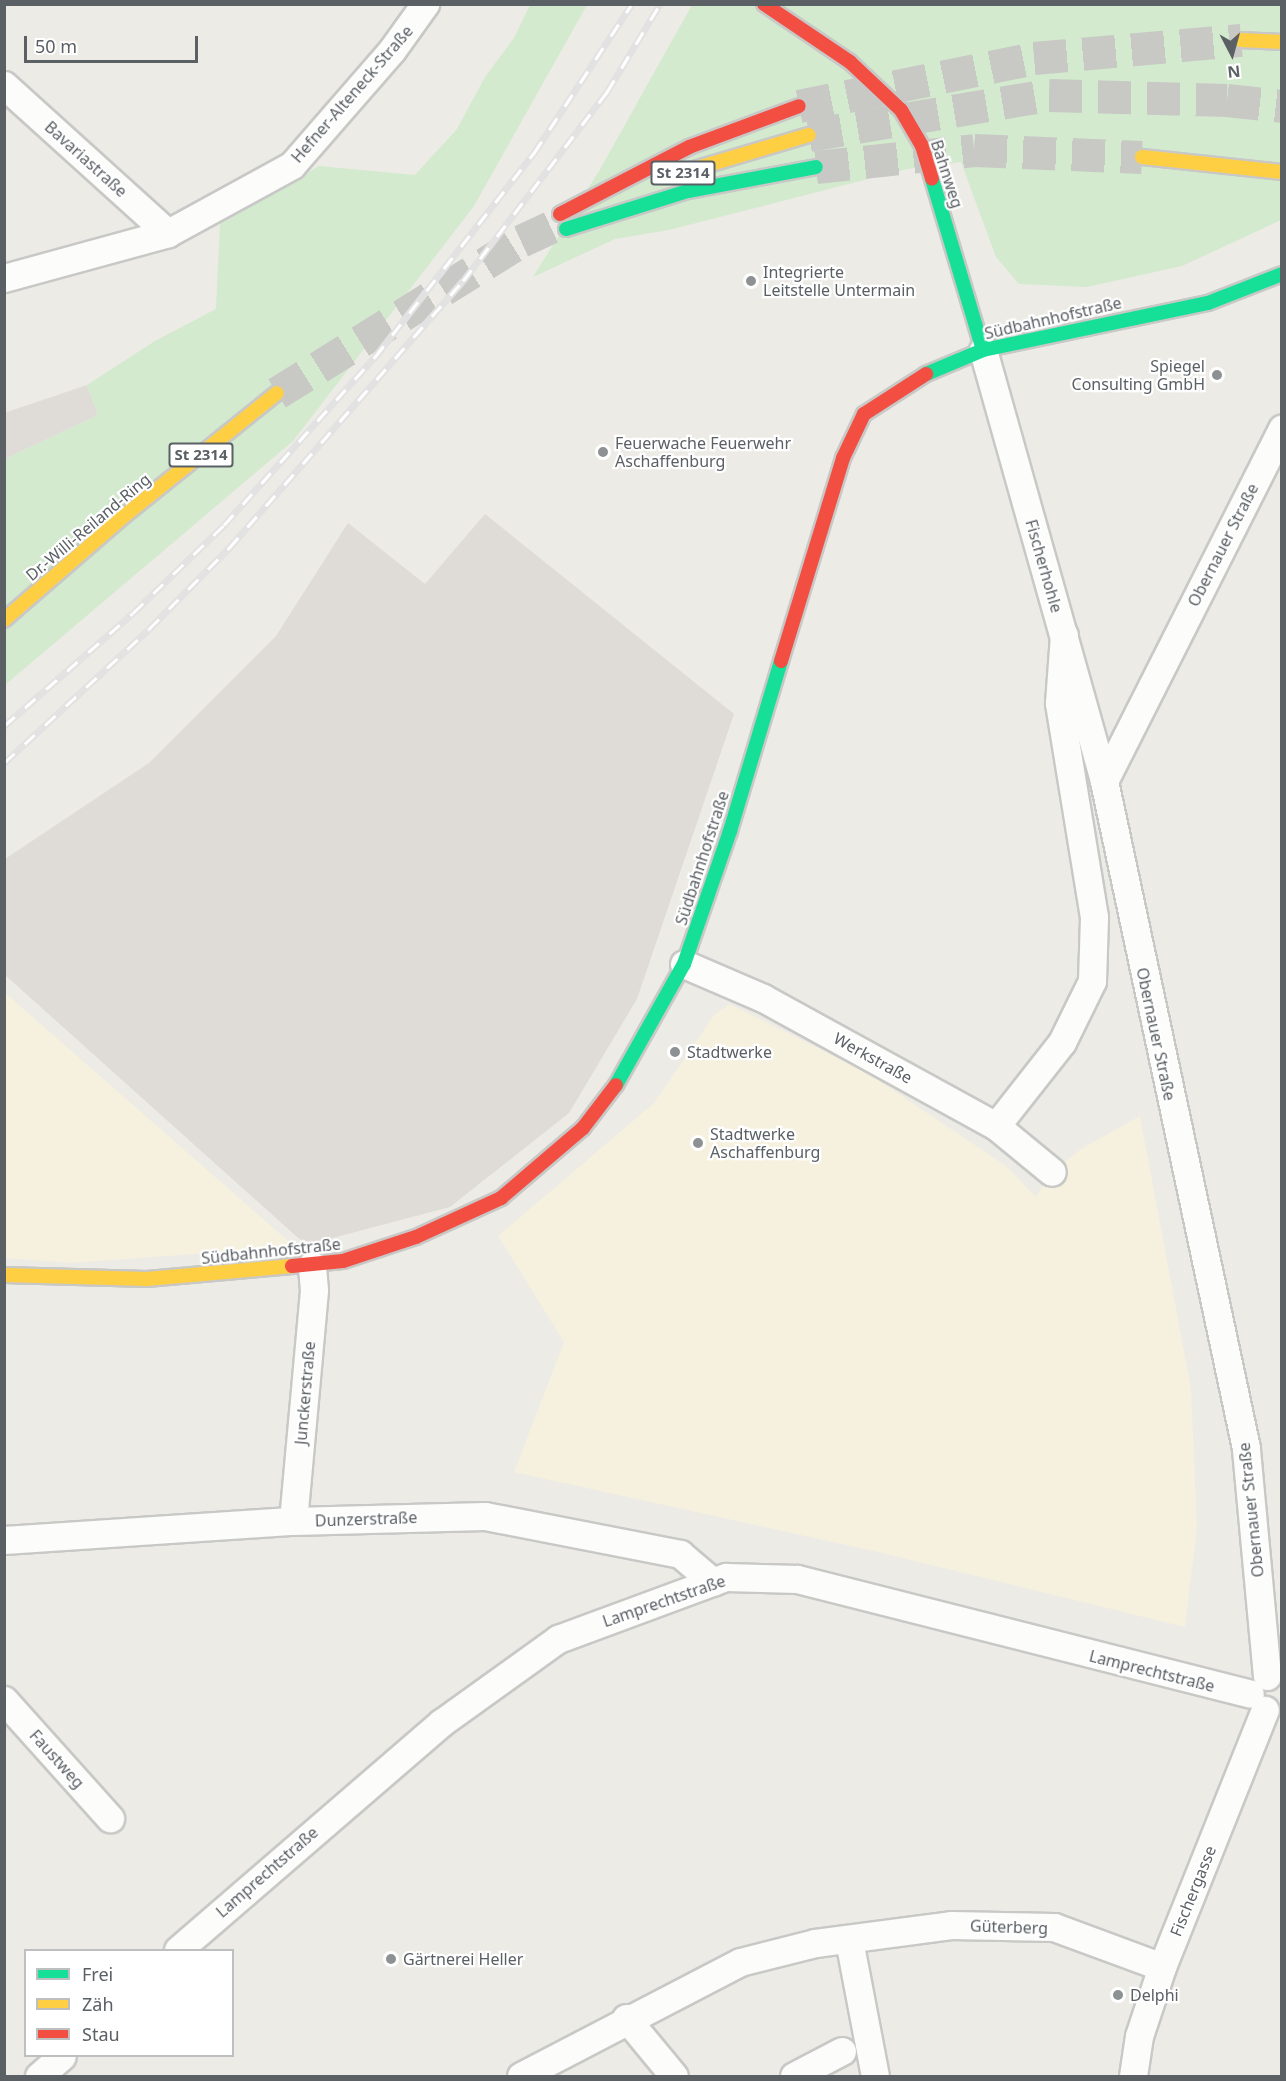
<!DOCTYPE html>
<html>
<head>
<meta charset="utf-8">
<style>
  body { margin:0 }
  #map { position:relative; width:1286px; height:2081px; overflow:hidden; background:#ecebe5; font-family:"Noto Sans",sans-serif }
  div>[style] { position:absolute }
  .commercial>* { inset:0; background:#f6f0de }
  .industrial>* { inset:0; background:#dfdcd8 }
  .green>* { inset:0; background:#d3eace }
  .highway-tunnel>* { height:33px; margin-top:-16.5px; transform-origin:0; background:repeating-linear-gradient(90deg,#c8c8c5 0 33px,transparent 0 49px) }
  .roads { filter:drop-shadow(2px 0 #c8c8c7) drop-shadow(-2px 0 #c8c8c7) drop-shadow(0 2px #c8c8c7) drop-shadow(0 -2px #c8c8c7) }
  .street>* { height:27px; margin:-13.5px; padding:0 13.5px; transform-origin:13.5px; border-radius:13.5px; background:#fcfcfb }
  .fast>* { height:14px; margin:-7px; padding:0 7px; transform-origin:7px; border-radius:7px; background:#16e098 }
  .slow>* { height:14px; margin:-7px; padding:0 7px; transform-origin:7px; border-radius:7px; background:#ffcf43 }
  .jam>* { height:14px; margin:-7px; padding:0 7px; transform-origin:7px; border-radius:7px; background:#f24e42 }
  .rail>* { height:7px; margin-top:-3.5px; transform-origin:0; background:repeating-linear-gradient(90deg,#fff 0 14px,#e3e2e2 0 28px); box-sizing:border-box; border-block:2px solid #e3e2e2 }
  .dots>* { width:16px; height:16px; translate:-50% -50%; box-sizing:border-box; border:3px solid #fff; border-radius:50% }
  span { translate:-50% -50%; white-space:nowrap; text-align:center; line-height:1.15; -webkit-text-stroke:4.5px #fff; paint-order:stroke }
  .shield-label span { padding:2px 4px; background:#fff; border:2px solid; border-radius:4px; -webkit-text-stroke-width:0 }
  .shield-label { font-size:15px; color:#5b6065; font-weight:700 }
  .street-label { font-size:16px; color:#5b6065 }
  .poi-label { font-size:16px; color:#5b6065 }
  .left { translate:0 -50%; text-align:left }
  .right { translate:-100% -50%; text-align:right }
  .frame { position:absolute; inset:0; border:6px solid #5b6065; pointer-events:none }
  .legend { position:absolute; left:24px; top:1949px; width:210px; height:108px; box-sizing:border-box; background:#fff; border:2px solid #bdbfc1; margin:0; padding:8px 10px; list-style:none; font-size:18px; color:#5b6065 }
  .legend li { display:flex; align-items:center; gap:12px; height:30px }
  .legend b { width:30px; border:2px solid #bdbfc1 }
  .north { position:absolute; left:1202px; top:24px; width:60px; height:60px; -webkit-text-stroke:4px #fff; paint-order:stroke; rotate:174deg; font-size:16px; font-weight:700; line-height:24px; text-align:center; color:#5b6065 }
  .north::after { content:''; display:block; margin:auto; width:21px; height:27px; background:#5b6065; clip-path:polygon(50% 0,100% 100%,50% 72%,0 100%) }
  .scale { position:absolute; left:24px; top:36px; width:174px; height:27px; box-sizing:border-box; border:3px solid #5b6065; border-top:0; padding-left:8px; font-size:18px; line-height:21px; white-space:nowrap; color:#5b6065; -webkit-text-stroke:4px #fff; paint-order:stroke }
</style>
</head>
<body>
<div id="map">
  <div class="commercial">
    <i style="clip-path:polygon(4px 992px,295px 1247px,70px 1263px,5px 1258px)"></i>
    <i style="clip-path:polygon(730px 1004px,866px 1072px,1006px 1166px,1036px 1197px,1052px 1172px,1081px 1149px,1140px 1116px,1191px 1389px,1197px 1527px,1185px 1627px,878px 1552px,514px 1472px,564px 1342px,498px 1236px,654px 1103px,714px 1015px)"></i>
  </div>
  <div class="industrial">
    <i style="clip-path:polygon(87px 385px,98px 415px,5px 459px,4px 413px)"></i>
    <i style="clip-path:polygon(485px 514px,734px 714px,637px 999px,569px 1113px,450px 1207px,306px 1245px,5px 975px,5px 859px,149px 763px,276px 636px,348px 523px,425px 584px)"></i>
  </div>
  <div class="green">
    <i style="clip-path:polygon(530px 5px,587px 5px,474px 206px,293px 441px,5px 685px,5px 459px,98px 415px,87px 385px,155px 341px,216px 309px,220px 224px,319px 166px,415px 175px,457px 129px,485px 77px,514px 38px)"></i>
    <i style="clip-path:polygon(692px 5px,1281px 5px,1281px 220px,1182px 266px,1087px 287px,1019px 284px,996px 257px,961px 162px,907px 169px,669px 230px,615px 239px,533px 277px,599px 171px)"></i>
  </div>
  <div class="highway-tunnel">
    <i style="left:799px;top:106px;width:240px;rotate:-11.5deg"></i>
    <i style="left:1034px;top:58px;width:208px;rotate:-5deg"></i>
    <i style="left:809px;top:135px;width:243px;rotate:-9.5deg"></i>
    <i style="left:1049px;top:95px;width:178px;rotate:1.6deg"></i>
    <i style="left:1227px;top:100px;width:55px;rotate:6.2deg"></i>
    <i style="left:816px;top:167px;width:159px;rotate:-6.1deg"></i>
    <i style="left:974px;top:150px;width:168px;rotate:2.4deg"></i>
    <i style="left:277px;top:393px;width:287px;rotate:-31.9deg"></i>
    <i style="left:521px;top:241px;width:45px;rotate:-24.9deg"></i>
  </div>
  <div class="roads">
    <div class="street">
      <i style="left:4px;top:85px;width:221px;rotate:42.1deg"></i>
      <i style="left:4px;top:278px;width:170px;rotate:-15.3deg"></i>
      <i style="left:168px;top:233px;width:141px;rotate:-28.7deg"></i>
      <i style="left:292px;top:165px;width:152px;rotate:-49deg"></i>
      <i style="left:392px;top:50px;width:57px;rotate:-54.3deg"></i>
      <i style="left:983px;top:350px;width:448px;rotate:74.3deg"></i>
      <i style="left:684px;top:964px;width:86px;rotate:23.3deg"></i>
      <i style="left:763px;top:998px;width:266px;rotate:28.8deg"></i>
      <i style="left:996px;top:1126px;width:72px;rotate:39.4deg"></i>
      <i style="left:996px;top:1126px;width:107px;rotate:-51.8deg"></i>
      <i style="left:1062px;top:1042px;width:68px;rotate:-63.8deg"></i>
      <i style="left:1092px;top:981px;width:64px;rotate:-88.2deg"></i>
      <i style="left:1094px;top:917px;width:217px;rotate:-99.3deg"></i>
      <i style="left:1059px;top:703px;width:68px;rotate:-85.8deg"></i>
      <i style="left:293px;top:1521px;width:232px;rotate:-84.8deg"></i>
      <i style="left:314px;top:1290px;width:25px;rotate:-95deg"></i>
      <i style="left:4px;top:1540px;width:290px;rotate:-3.8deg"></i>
      <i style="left:293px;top:1521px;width:192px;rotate:-1.5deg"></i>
      <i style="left:485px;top:1516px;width:199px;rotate:11deg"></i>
      <i style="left:680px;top:1554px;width:43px;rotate:40.3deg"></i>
      <i style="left:1267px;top:1676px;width:229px;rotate:-95.3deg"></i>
      <i style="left:1246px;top:1448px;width:682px;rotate:-102.02deg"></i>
      <i style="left:1104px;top:781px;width:395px;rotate:-63.2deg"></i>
      <i style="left:4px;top:1700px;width:159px;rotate:48.1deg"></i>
      <i style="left:849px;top:1940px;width:138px;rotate:79.2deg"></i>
      <i style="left:178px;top:1950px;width:347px;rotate:-40.8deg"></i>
      <i style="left:441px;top:1723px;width:144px;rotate:-35.7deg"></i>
      <i style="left:558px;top:1639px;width:179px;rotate:-20.3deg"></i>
      <i style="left:726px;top:1577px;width:71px;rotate:1.6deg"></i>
      <i style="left:797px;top:1579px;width:467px;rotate:14.2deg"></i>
      <i style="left:626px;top:2018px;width:75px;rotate:50.4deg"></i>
      <i style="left:39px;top:2076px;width:30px;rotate:-41deg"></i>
      <i style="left:521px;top:2076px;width:247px;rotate:-27.5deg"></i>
      <i style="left:740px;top:1962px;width:77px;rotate:-14.2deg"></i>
      <i style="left:815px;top:1943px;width:137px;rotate:-7.5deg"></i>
      <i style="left:951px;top:1925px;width:103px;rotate:1.1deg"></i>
      <i style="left:1054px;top:1927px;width:115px;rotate:20.3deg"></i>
      <i style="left:794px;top:2076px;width:54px;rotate:-27.5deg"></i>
      <i style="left:1133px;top:2076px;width:40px;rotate:-81.5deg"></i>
      <i style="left:1139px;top:2036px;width:73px;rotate:-71.6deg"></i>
      <i style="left:1162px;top:1967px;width:277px;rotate:-68.2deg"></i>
    </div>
    <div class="fast">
      <i style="left:932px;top:179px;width:178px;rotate:73.4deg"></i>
      <i style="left:566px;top:229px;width:128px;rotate:-17.3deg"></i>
      <i style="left:688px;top:191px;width:130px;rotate:-10.6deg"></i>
      <i style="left:926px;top:374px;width:62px;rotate:-22.8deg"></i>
      <i style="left:983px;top:350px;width:230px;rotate:-11.8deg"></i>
      <i style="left:1208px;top:303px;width:79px;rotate:-21.4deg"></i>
      <i style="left:616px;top:1085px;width:139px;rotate:-60.7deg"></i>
      <i style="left:684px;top:964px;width:141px;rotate:-70.9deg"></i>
      <i style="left:730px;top:831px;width:177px;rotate:-73.3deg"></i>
    </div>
    <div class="slow">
      <i style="left:1241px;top:40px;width:41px;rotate:2.8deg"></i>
      <i style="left:1142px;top:157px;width:141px;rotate:6.1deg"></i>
      <i style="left:684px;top:172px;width:130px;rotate:-16.5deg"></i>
      <i style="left:4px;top:620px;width:159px;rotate:-40.9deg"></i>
      <i style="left:124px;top:516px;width:196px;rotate:-38.8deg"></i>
      <i style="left:4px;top:1275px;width:143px;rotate:1.6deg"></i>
      <i style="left:147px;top:1279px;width:146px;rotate:-5.1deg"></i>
    </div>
    <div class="jam">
      <i style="left:764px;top:4px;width:104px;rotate:34deg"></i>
      <i style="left:850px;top:62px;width:70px;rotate:43.3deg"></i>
      <i style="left:901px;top:110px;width:42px;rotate:59.7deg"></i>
      <i style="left:922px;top:146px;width:34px;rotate:73deg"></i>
      <i style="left:560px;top:214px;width:145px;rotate:-27.4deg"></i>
      <i style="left:689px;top:147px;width:117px;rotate:-20.4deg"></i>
      <i style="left:781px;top:661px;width:212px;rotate:-73deg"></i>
      <i style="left:843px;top:458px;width:49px;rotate:-64.5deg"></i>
      <i style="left:864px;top:414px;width:74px;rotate:-32.8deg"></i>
      <i style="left:292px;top:1266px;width:51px;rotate:-5.6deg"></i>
      <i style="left:343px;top:1261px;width:77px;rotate:-18.2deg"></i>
      <i style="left:416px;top:1237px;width:94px;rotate:-24.6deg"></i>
      <i style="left:501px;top:1198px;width:108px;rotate:-40.5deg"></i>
      <i style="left:583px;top:1128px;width:54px;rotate:-52.5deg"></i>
    </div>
  </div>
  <div class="rail">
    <i style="left:4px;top:726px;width:171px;rotate:-41.2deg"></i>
    <i style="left:133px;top:613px;width:127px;rotate:-44deg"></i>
    <i style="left:224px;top:525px;width:226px;rotate:-48.1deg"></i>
    <i style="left:375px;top:357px;width:259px;rotate:-52.1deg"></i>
    <i style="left:534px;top:153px;width:178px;rotate:-56.7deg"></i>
    <i style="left:4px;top:763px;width:197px;rotate:-42.7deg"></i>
    <i style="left:149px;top:629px;width:114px;rotate:-45.4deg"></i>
    <i style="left:229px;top:548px;width:355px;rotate:-48.8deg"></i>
    <i style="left:463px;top:281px;width:238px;rotate:-52.7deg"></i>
    <i style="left:607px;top:92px;width:103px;rotate:-58.9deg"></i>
  </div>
  <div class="dots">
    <i style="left:751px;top:281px;background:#8e9192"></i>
    <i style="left:1217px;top:375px;background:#8e9192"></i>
    <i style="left:603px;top:452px;background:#8e9192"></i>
    <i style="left:675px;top:1052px;background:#8e9192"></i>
    <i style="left:698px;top:1143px;background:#8e9192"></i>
    <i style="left:391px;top:1959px;background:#8e9192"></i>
    <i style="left:1118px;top:1995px;background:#8e9192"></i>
  </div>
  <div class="shield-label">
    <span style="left:683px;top:173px">St 2314</span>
    <span style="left:201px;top:455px">St 2314</span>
  </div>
  <div class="street-label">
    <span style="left:352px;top:94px;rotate:-49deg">Hefner-Alteneck-Straße</span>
    <span style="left:86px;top:159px;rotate:42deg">Bavariastraße</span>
    <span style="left:947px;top:174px;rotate:72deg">Bahnweg</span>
    <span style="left:1053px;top:318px;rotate:-13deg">Südbahnhofstraße</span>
    <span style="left:88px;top:527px;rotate:-40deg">Dr.-Willi-Reiland-Ring</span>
    <span style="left:1223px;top:545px;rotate:-63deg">Obernauer Straße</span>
    <span style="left:1044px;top:566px;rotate:74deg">Fischerhohle</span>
    <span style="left:702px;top:858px;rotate:-72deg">Südbahnhofstraße</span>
    <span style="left:1156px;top:1034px;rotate:78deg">Obernauer Straße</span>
    <span style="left:873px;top:1058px;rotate:29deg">Werkstraße</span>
    <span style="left:271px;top:1251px;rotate:-6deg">Südbahnhofstraße</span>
    <span style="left:305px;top:1393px;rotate:-85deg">Junckerstraße</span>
    <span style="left:1251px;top:1510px;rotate:-96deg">Obernauer Straße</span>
    <span style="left:366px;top:1519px;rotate:-2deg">Dunzerstraße</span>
    <span style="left:664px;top:1601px;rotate:-19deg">Lamprechtstraße</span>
    <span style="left:1152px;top:1671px;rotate:14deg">Lamprechtstraße</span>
    <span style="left:57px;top:1759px;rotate:48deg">Faustweg</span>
    <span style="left:267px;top:1872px;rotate:-41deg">Lamprechtstraße</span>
    <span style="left:1193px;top:1891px;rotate:-68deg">Fischergasse</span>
    <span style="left:1009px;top:1927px;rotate:2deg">Güterberg</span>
  </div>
  <div class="poi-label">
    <span class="left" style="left:763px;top:281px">Integrierte<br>Leitstelle Untermain</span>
    <span class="right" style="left:1205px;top:375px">Spiegel<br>Consulting GmbH</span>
    <span class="left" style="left:615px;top:452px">Feuerwache Feuerwehr<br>Aschaffenburg</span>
    <span class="left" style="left:687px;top:1052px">Stadtwerke</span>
    <span class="left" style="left:710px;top:1143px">Stadtwerke<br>Aschaffenburg</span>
    <span class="left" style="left:403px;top:1959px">Gärtnerei Heller</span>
    <span class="left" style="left:1130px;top:1995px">Delphi</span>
  </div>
  <div class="frame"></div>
  <ul class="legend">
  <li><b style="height:8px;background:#16e098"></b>Frei</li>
  <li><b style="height:8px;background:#ffcf43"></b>Zäh</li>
  <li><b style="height:8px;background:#f24e42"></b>Stau</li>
  </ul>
  <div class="north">N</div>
  <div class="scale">50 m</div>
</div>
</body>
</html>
